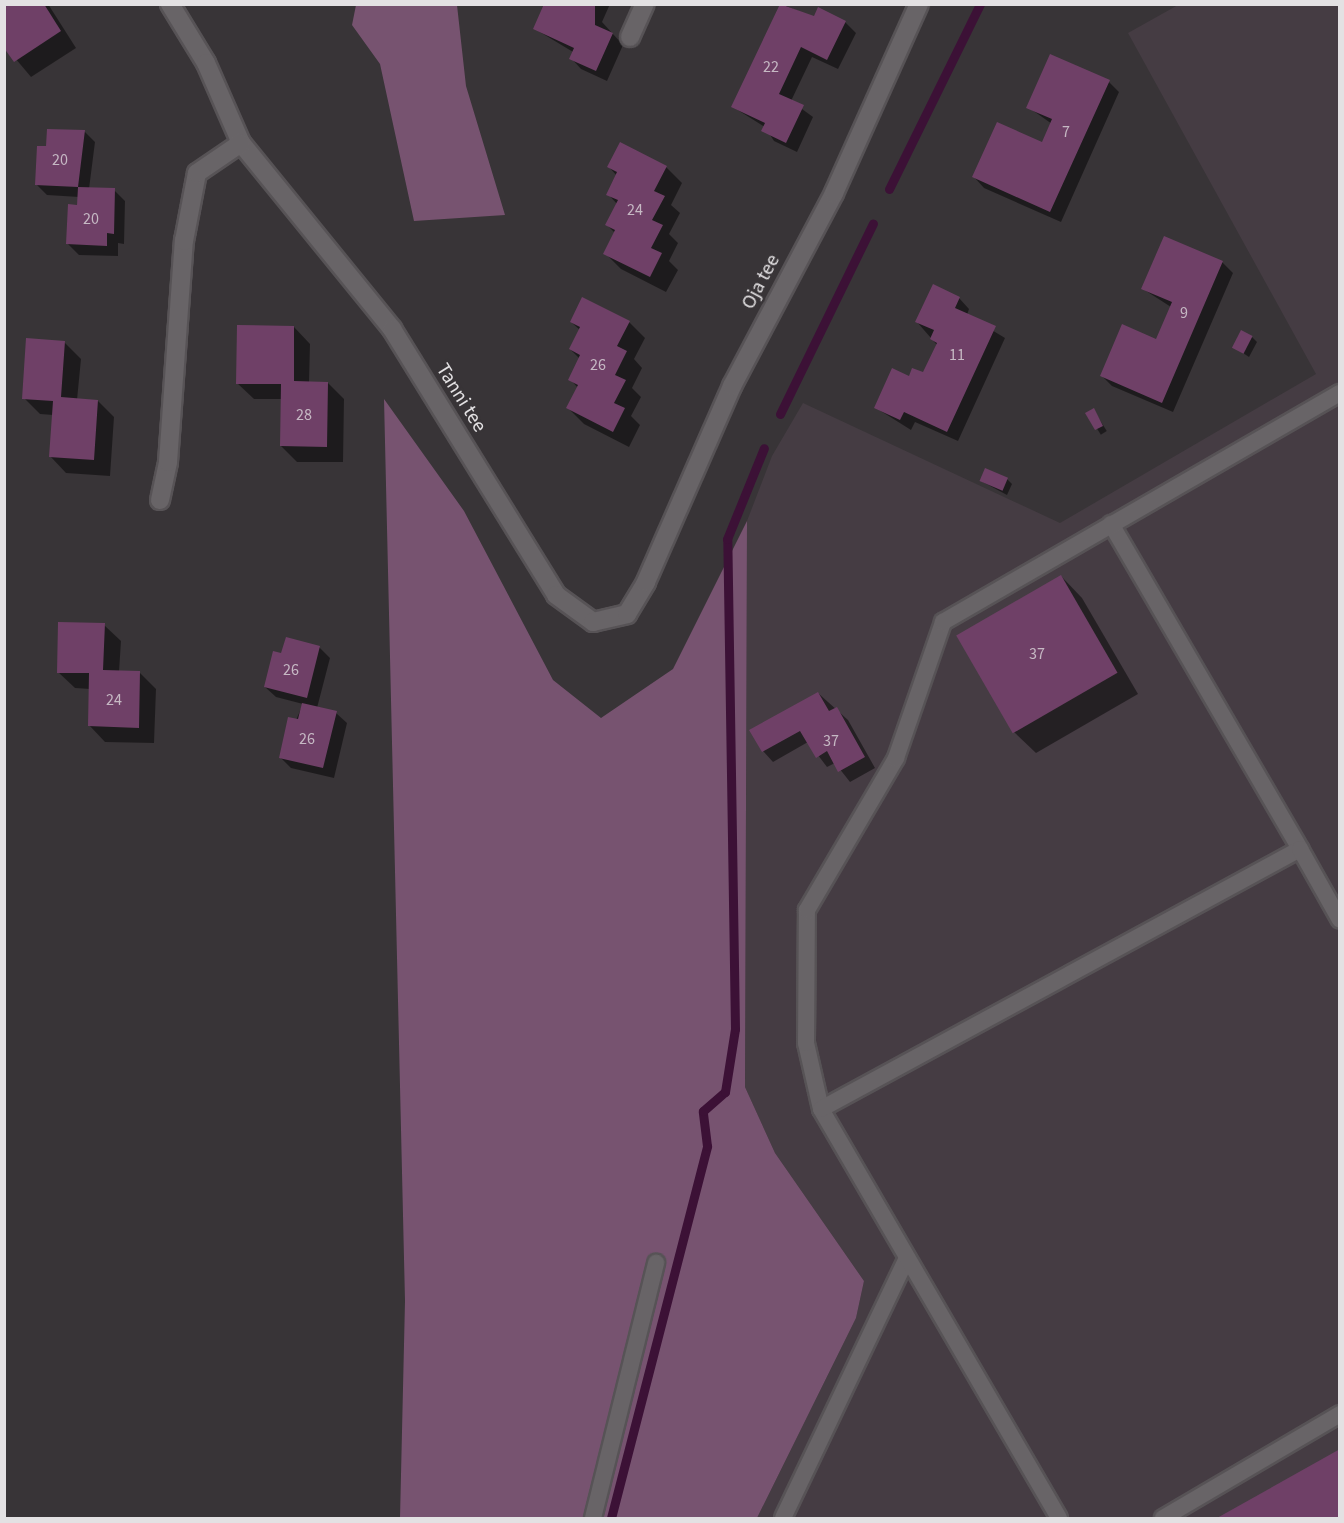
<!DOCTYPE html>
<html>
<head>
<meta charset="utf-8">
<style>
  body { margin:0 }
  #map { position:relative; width:1344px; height:1523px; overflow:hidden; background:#383437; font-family:"Source Sans 3",sans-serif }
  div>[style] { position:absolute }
  .built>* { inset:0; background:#453c43 }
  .green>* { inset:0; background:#775370 }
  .shadow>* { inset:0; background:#0007; transform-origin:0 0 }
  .stream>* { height:9px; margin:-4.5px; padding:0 4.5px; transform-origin:4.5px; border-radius:4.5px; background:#3c1136 }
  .building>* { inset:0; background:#6f4067; transform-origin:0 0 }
  .roads { filter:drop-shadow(2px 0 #575356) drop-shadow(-2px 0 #575356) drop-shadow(0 2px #575356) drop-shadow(0 -2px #575356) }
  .lane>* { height:16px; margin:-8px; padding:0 8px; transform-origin:8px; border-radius:8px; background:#686467 }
  .street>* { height:18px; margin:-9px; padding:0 9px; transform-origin:9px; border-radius:9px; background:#686467 }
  span { translate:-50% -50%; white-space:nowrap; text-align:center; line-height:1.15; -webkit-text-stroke:5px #383437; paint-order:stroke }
  .number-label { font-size:16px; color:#c6b9c4 }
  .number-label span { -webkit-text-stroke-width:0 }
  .street-label { font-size:20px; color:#e3e1e3 }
  .frame { position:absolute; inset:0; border:6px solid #e3e1e3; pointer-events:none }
</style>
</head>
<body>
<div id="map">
  <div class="built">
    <i style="clip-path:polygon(1178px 5px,1339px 5px,1339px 1518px,757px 1518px,856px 1318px,864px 1281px,775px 1153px,745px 1087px,747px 521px,772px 456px,803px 403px,1060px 523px,1316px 374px,1128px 33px)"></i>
  </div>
  <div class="green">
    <i style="clip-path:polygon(356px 5px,457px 5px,466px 86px,505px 215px,414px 221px,380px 64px,352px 25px)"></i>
    <i style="clip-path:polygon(384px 399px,464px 511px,553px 680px,601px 718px,673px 669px,747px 521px,745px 1087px,775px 1153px,864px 1281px,856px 1318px,757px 1518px,400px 1518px,405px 1301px)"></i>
  </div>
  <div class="shadow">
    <i style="clip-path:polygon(9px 4px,48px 4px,76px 48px,31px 77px,4px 45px,4px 8px)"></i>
    <i style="clip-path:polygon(546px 4px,610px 4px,602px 22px,623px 45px,607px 81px,581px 69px,571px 58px,573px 52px,535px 29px)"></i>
    <i style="clip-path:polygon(782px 4px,814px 18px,845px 22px,856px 33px,838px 69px,812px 57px,791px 101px,813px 117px,797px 152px,774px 141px,765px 127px,733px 107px)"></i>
    <i style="clip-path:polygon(1109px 82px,1119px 92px,1061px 222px,984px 188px,974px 177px,1043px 144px,1052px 124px,1028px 107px)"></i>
    <i style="clip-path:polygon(85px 132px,95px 142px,89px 189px,114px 190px,125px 201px,124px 244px,118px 243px,118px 256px,79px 255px,68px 244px,79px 197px,47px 195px,37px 185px,48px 148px)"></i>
    <i style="clip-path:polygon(620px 144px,666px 167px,682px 183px,671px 205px,680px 213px,669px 234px,678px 243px,669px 261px,678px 270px,666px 292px,621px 269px,605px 253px,615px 233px,607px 225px,617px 204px,608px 194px,617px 176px,609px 167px)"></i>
    <i style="clip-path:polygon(1222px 262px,1233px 273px,1173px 412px,1112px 386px,1101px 375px,1157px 341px,1171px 307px,1143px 289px)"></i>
    <i style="clip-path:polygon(959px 298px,969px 309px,967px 315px,1005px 338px,958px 441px,915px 422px,911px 430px,876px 408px,910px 378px,924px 374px,937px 345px,917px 322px)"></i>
    <i style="clip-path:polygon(571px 322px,629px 322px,645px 338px,634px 359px,642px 368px,632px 388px,641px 397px,631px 416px,640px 425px,629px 447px,584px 424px,568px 408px,578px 388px,570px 379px,580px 359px,570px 349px,580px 330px)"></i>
    <i style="clip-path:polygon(294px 327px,310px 344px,309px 383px,328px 383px,344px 399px,343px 462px,297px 462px,281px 446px,282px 399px,254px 399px,237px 383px)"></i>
    <i style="clip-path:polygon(1252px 337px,1257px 342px,1249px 357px,1234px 347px)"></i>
    <i style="clip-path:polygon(64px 342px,81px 359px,77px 400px,98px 401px,114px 417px,110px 476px,66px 473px,50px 456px,53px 415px,40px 414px,24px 398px)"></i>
    <i style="left:1093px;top:409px;width:26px;height:7px;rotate:58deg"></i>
    <i style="clip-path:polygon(1007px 479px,1012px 484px,1007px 495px,981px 481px)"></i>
    <i style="clip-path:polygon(1061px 576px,1082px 598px,1138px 694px,1036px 753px,1014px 732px)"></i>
    <i style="clip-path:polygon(104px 625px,121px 641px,119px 672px,140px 673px,156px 689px,154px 743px,105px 742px,89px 725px,90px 689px,75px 688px,58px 672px)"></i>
    <i style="clip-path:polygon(319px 647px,330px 658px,317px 708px,336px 713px,347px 723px,334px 778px,291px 768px,280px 757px,303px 704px,276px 697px,265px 687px,282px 655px)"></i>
    <i style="clip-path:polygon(818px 693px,848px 720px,875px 768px,850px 782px,835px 763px,827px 767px,808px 742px,773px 762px,763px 751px)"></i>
    <i style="clip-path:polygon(1340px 1451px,1340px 1518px,1220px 1518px)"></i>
  </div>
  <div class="stream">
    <i style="left:889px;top:189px;width:206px;rotate:-63.8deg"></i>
    <i style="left:780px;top:414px;width:212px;rotate:-64deg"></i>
    <i style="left:611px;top:1518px;width:384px;rotate:-75.5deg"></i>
    <i style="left:707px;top:1146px;width:35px;rotate:-97deg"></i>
    <i style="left:703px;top:1111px;width:29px;rotate:-41deg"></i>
    <i style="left:725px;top:1092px;width:64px;rotate:-81deg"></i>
    <i style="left:735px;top:1029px;width:490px;rotate:-90.9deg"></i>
    <i style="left:727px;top:539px;width:98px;rotate:-67.9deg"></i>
  </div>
  <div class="building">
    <i style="clip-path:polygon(44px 4px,61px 31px,14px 62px,4px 48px,4px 6px)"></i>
    <i style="clip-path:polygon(544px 4px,595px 4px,595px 25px,613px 33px,596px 71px,569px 59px,574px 48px,533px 29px)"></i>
    <i style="clip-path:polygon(780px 4px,814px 16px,818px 7px,846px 21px,827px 60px,801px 47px,779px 94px,804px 105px,786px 143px,761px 131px,765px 123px,731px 107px)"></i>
    <i style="clip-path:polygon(1050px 54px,1110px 80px,1050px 212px,972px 177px,997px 122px,1042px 142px,1052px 119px,1026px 108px)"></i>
    <i style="clip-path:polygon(47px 129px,85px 130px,78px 187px,35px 185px,37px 146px,46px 146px)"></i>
    <i style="clip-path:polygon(620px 142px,667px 166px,654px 191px,665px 196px,652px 220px,663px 225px,651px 248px,662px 253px,650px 277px,603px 254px,615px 230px,605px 225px,618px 200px,606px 195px,617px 172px,607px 167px)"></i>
    <i style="clip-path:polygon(78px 187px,115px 188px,114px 234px,107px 233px,107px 246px,66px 244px,68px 204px,77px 205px)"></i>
    <i style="clip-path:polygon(1164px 236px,1223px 261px,1162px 403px,1100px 376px,1122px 324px,1156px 339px,1172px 302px,1141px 289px)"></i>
    <i style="clip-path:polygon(933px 284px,960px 297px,955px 308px,996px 326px,947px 432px,904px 412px,900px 420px,874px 408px,892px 368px,909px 376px,912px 368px,923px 372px,937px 343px,930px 339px,934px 330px,915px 322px)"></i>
    <i style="clip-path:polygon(582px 297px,630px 321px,617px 346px,627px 351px,615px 375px,626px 380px,614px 403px,625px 408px,613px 432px,566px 408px,578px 385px,568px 380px,580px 355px,569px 349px,580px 327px,570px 322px)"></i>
    <i style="clip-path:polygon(237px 325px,294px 326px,294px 381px,328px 382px,327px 447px,280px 446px,281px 384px,236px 384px)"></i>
    <i style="left:1241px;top:330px;width:13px;height:20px;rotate:27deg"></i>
    <i style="clip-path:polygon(26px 338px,65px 341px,61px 397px,98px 400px,94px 460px,49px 457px,53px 401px,22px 399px)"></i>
    <i style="clip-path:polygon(1094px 408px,1103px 426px,1095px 430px,1085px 413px)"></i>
    <i style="left:985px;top:468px;width:25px;height:14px;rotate:23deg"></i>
    <i style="left:1061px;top:575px;width:113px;height:121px;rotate:60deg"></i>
    <i style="clip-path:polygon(58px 622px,105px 623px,103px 670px,140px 671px,139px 728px,88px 726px,89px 673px,57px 673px)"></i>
    <i style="clip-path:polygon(286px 637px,320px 646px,307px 698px,264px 687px,273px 651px,281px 653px)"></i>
    <i style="clip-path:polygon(818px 692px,829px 711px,837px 707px,865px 757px,838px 772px,827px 751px,816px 758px,800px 731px,762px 752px,749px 730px)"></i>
    <i style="clip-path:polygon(302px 703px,337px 711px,323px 768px,279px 758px,288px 717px,298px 719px)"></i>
    <i style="clip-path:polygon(1340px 1449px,1340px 1518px,1217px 1518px)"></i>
  </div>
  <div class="roads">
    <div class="lane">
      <i style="left:1111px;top:524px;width:376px;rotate:59.8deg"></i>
      <i style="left:821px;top:1109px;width:68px;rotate:-102.8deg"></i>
      <i style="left:806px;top:1043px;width:133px;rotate:-89.6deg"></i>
      <i style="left:807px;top:910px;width:176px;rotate:-59.6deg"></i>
      <i style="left:896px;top:758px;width:144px;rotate:-70.9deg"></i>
      <i style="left:943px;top:622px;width:458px;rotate:-30deg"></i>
      <i style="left:593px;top:1518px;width:263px;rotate:-76.1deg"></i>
      <i style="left:783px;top:1518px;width:288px;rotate:-64.5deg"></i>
      <i style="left:1059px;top:1518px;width:473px;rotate:-120.2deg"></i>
      <i style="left:821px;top:1109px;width:545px;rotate:-28.49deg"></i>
      <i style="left:1300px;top:849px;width:81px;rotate:60.6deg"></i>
      <i style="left:1163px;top:1518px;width:205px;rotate:-30.4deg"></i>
    </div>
    <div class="street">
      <i style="left:170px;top:4px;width:69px;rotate:58.6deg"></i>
      <i style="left:206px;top:63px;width:87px;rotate:66.4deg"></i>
      <i style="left:241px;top:143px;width:240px;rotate:50.9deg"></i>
      <i style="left:392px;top:329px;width:312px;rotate:58.3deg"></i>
      <i style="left:556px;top:595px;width:46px;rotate:36.1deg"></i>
      <i style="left:593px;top:622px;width:35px;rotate:-13deg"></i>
      <i style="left:627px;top:614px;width:37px;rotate:-59deg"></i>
      <i style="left:646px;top:582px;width:214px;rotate:-66.3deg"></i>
      <i style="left:732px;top:386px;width:218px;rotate:-62.1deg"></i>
      <i style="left:834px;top:193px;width:207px;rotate:-65.8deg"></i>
      <i style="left:630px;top:37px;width:36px;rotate:-66deg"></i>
      <i style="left:160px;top:500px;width:39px;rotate:-78deg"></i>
      <i style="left:168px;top:462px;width:222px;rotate:-85.9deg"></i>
      <i style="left:184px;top:241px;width:69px;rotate:-79.2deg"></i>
      <i style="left:197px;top:173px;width:53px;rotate:-34.3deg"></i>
    </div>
  </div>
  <div class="number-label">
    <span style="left:771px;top:67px">22</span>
    <span style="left:1066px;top:132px">7</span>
    <span style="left:60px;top:160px">20</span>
    <span style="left:635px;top:210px">24</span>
    <span style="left:91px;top:219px">20</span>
    <span style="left:1184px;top:313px">9</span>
    <span style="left:957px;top:355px">11</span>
    <span style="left:598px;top:365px">26</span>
    <span style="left:304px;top:415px">28</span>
    <span style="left:1037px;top:654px">37</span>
    <span style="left:291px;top:670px">26</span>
    <span style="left:114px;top:700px">24</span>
    <span style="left:307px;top:739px">26</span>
    <span style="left:831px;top:741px">37</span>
  </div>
  <div class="street-label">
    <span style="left:761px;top:282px;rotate:-62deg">Oja tee</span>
    <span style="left:461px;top:398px;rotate:58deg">Tanni tee</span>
  </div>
  <div class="frame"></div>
</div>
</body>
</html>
